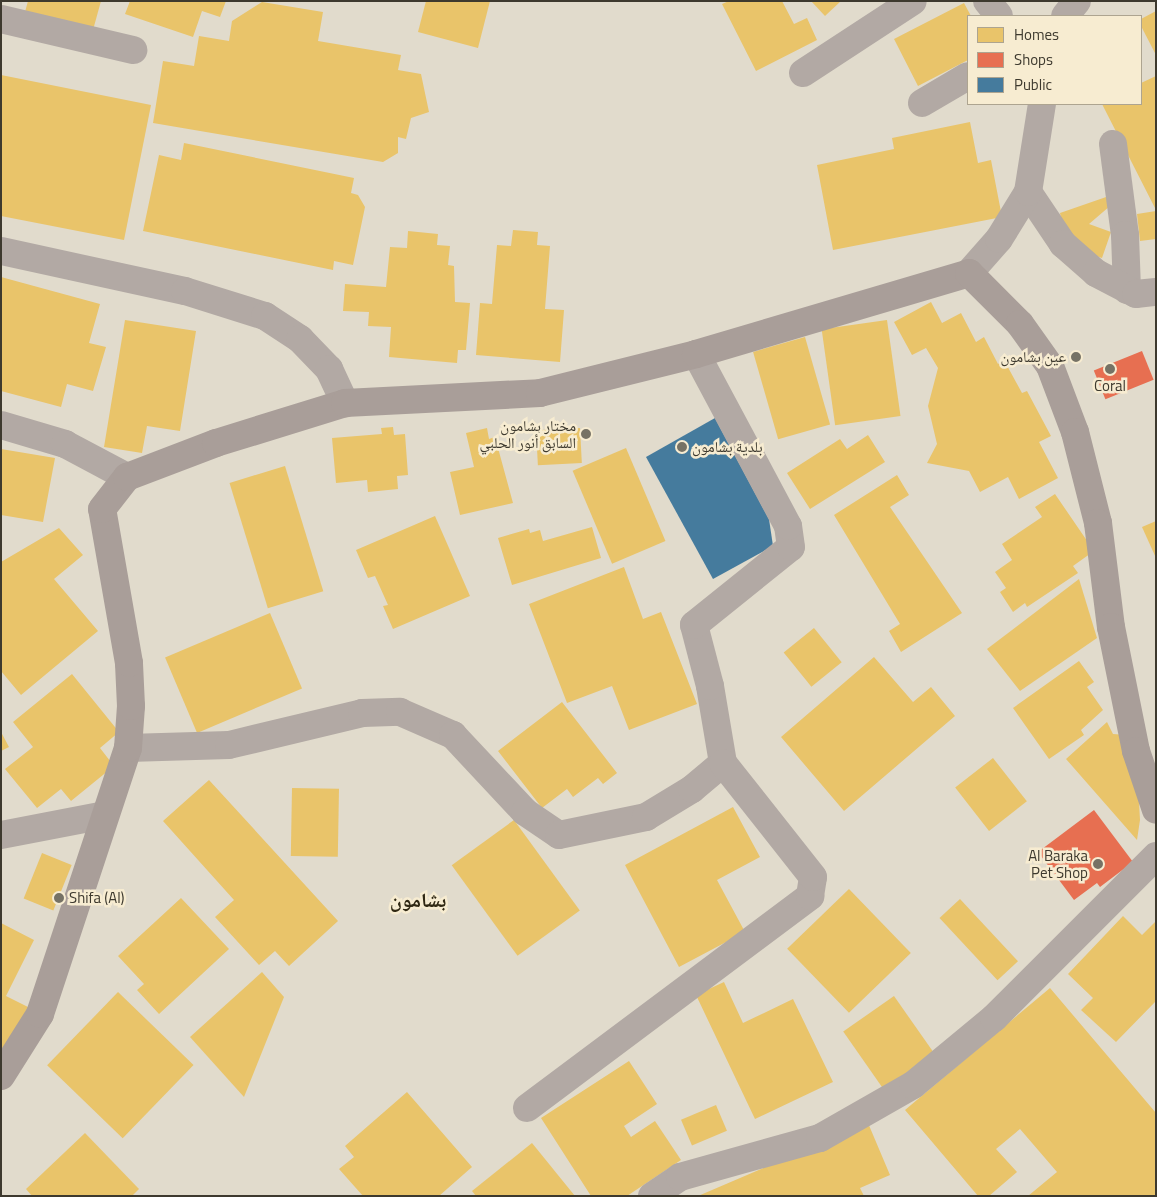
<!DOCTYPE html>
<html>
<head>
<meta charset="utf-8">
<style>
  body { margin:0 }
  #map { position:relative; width:1157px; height:1197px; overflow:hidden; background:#e1dbcc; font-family:"Titillium Web","Noto Naskh Arabic",sans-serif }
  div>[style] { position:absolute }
  .homes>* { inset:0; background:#e9c46a; transform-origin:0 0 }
  .shops>* { inset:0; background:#e76f51; transform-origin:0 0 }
  .public>* { inset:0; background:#457b9d }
  .street>* { height:28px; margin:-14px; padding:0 14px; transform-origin:14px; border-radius:14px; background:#b2a9a4 }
  .secondary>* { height:28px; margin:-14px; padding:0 14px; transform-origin:14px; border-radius:14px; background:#a99e99 }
  .dots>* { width:14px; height:14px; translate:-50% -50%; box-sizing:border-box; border:2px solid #f7ecd1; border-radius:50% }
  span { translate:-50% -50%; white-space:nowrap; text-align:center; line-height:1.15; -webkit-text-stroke:5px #f7ecd1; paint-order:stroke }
  .poi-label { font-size:15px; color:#3d392e }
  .right { translate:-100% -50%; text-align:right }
  .left { translate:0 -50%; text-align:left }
  .district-label { font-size:20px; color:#302813; font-weight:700 }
  .frame { position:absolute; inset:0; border:2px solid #3d392e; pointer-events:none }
  .legend { position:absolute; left:967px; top:15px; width:175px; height:90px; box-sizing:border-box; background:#f7ecd1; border:1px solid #ada490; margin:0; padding:6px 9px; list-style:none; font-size:15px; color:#3d392e }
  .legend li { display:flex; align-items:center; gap:10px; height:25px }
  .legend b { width:25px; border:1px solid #ada490 }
</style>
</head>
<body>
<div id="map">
  <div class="homes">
    <i style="clip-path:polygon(28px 1px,101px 1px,93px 30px,25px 12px)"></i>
    <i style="clip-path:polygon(130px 1px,226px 1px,220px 17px,202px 11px,193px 37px,125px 14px)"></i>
    <i style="clip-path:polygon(426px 1px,490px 1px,478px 48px,418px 32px)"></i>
    <i style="clip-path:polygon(729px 1px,782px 1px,794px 24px,807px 18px,817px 40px,756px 71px,722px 4px)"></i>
    <i style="clip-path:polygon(811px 1px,841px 1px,825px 16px)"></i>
    <i style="clip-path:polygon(262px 2px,323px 12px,318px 41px,401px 55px,398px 70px,421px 74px,429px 112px,411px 118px,406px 139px,398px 137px,398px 153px,383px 162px,153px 123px,163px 61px,194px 66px,199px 36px,229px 41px,232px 21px)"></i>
    <i style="clip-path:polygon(964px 3px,971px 16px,968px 16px,968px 60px,918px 86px,894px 39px)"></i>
    <i style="clip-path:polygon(1156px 11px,1156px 55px,1141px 26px,1141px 19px)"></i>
    <i style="clip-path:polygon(1px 75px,151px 105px,124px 240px,1px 216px)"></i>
    <i style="clip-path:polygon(1156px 76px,1156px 210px,1102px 104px,1141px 104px,1141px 83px)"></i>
    <i style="clip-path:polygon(970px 122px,978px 163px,991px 160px,1002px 217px,833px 250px,817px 165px,894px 149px,892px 138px)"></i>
    <i style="clip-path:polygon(184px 143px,354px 178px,351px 193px,358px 195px,365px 207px,353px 265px,334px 261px,333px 270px,143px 231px,159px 155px,181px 160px)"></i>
    <i style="clip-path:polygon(1109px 196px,1110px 206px,1089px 224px,1111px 232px,1102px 258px,1087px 253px,1064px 231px,1060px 213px)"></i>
    <i style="clip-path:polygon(1156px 211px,1156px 239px,1140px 241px,1137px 214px)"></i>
    <i style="clip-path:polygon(513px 230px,538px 232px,537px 245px,550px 246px,545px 309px,564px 310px,560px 362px,476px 355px,480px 303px,492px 304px,497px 245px,511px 246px)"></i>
    <i style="clip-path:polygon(408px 231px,438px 234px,437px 245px,450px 246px,448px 265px,454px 266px,455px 302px,470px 303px,466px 350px,458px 350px,457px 363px,389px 357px,391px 327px,368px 326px,369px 312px,343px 311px,345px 284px,386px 287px,390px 247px,407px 248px)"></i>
    <i style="clip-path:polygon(1px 277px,100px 304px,89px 343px,106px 347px,93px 391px,67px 384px,61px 407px,1px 391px)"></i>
    <i style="clip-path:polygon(931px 302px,942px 323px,961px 313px,976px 342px,984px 337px,998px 364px,1004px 360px,1022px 393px,1027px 391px,1051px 436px,1039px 442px,1058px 478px,1019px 499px,1008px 477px,980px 492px,969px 471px,927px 463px,937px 444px,928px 406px,938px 368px,926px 348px,912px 355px,894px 322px)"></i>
    <i style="clip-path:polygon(125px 320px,196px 331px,180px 431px,147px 426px,142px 453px,104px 447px)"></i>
    <i style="left:887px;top:320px;width:97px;height:66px;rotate:82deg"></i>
    <i style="left:805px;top:337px;width:91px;height:54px;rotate:74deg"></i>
    <i style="clip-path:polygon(393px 427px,394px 435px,405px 434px,408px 475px,397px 476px,398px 489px,368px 492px,367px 480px,336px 483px,332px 438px,382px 434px,381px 428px)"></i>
    <i style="clip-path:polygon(487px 428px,489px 439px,495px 437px,513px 503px,460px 515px,450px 472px,474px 467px,466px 433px)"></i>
    <i style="left:580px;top:428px;width:35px;height:44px;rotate:87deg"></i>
    <i style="clip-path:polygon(868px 435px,885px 462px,810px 509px,787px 473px,840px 439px,847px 449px)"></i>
    <i style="left:626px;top:448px;width:101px;height:58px;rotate:67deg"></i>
    <i style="clip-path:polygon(1px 449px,55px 458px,43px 522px,1px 515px)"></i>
    <i style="left:285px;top:466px;width:131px;height:58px;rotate:73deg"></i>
    <i style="clip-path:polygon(897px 475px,909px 495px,890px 507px,962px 613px,901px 652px,889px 631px,900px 624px,834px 515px)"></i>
    <i style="clip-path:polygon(1055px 494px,1094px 551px,1073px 566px,1078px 573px,1027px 607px,1025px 603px,1013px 612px,1000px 592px,1006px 588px,995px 572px,1012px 560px,1002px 544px,1042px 517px,1035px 507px)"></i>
    <i style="clip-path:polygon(435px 516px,470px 596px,393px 629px,383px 606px,388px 605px,375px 576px,368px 578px,356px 550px)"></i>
    <i style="clip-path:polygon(1156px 521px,1156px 558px,1142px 527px)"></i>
    <i style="clip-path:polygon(592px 527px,601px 558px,512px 585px,498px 538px,529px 529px,530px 533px,540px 530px,543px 541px)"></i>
    <i style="clip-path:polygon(59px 528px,83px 555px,54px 579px,98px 631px,21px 695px,1px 671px,1px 562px)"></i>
    <i style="clip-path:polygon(624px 567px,643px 619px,661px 612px,697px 704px,629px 730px,612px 686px,567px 703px,529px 604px)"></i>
    <i style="clip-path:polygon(1079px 579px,1097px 638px,1020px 691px,987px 649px)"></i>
    <i style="left:270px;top:613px;width:82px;height:114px;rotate:67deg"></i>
    <i style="left:814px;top:628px;width:44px;height:39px;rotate:51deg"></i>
    <i style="clip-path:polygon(874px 657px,913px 702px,931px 687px,955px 716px,844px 811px,781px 737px)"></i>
    <i style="clip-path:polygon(1079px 661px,1094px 682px,1087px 687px,1103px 710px,1081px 730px,1084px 735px,1049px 759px,1013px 708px)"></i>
    <i style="clip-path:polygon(72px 674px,119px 732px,100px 748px,114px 766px,71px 801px,61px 789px,37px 808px,5px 769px,33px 747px,13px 722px)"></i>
    <i style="clip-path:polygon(562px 702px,617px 773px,603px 784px,598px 778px,573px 797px,567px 789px,542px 808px,498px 751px)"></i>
    <i style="clip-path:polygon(1107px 722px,1113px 734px,1126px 735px,1138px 784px,1140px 820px,1137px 840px,1066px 759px)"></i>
    <i style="clip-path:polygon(1px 732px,9px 747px,1px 751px)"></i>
    <i style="left:993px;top:758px;width:55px;height:48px;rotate:52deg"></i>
    <i style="clip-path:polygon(209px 780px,338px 921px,289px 966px,275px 951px,259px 965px,215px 917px,234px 900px,163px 821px)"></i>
    <i style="left:292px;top:788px;width:47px;height:68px;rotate:1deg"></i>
    <i style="clip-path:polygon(733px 807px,760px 857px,717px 880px,745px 932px,679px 967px,625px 865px)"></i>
    <i style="left:514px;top:820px;width:112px;height:77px;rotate:54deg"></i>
    <i style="left:42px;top:853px;width:32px;height:49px;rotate:22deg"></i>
    <i style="left:849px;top:889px;width:89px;height:86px;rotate:46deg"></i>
    <i style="clip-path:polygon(181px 898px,229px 949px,159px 1014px,137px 990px,144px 984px,118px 956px)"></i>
    <i style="left:960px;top:899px;width:85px;height:28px;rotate:47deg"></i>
    <i style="clip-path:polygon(1123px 916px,1142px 935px,1156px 921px,1156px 1001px,1116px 1042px,1081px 1010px,1093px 998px,1068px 974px)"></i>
    <i style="clip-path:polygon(1px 923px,34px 940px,6px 996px,28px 1007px,1px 1059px)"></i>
    <i style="clip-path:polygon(262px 972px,284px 997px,244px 1097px,190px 1037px)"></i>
    <i style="clip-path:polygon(724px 982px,743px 1023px,793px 999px,833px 1082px,755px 1119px,696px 995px)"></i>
    <i style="clip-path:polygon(1050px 988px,1156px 1113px,1156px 1196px,1028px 1196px,1057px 1172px,1020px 1129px,996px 1149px,1017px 1172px,989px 1196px,978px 1196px,905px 1110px)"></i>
    <i style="left:118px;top:992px;width:105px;height:102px;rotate:44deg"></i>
    <i style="left:894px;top:996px;width:70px;height:62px;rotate:55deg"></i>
    <i style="clip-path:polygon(629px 1061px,657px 1104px,624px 1126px,631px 1137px,655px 1121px,681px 1160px,627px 1196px,591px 1196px,541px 1118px)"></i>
    <i style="clip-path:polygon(407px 1092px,472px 1167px,439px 1196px,363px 1196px,339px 1169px,354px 1157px,345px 1146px)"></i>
    <i style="left:716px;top:1105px;width:28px;height:38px;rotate:67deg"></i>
    <i style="clip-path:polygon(868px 1123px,890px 1175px,860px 1188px,864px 1196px,698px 1196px)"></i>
    <i style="clip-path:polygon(85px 1133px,139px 1189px,132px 1196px,32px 1196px,26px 1189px)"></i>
    <i style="clip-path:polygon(532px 1143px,575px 1196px,476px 1196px,472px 1191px)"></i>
  </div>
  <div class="shops">
    <i style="left:1142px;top:351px;width:31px;height:52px;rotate:68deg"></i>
    <i style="clip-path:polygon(1094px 810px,1133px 862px,1100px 887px,1097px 883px,1074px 900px,1038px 852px)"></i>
  </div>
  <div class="public">
    <i style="clip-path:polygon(715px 418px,769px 519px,773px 546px,713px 579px,646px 457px)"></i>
  </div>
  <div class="street">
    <i style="left:987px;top:1px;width:19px;rotate:51deg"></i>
    <i style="left:1065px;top:16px;width:19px;rotate:-51deg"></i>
    <i style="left:1px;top:19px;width:136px;rotate:13.2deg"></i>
    <i style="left:803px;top:73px;width:131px;rotate:-33.2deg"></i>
    <i style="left:922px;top:103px;width:53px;rotate:-30.4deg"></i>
    <i style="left:1113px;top:144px;width:92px;rotate:82.5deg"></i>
    <i style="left:1125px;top:235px;width:55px;rotate:87.9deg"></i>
    <i style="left:1028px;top:192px;width:63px;rotate:56.1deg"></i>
    <i style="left:1063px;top:244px;width:44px;rotate:41.3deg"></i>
    <i style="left:1096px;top:273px;width:45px;rotate:27.7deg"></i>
    <i style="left:1136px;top:294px;width:20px;rotate:-6deg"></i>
    <i style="left:1px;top:251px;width:188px;rotate:12.3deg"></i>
    <i style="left:185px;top:291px;width:84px;rotate:17.4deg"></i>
    <i style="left:265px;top:316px;width:42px;rotate:33.3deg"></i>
    <i style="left:300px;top:339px;width:42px;rotate:46deg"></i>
    <i style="left:329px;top:369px;width:38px;rotate:65deg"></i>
    <i style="left:969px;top:273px;width:45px;rotate:-48.6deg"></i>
    <i style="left:999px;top:239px;width:55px;rotate:-58.3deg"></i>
    <i style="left:1028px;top:192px;width:89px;rotate:-81deg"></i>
    <i style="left:1px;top:425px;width:67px;rotate:16.5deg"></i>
    <i style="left:65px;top:444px;width:70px;rotate:28deg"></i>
    <i style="left:128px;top:748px;width:101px;rotate:-1.7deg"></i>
    <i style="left:229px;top:745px;width:137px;rotate:-13.5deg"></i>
    <i style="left:362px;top:713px;width:38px;rotate:-2deg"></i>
    <i style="left:400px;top:712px;width:58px;rotate:23.5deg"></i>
    <i style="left:453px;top:735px;width:105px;rotate:46.9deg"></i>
    <i style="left:525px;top:812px;width:41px;rotate:34.1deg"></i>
    <i style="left:559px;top:835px;width:89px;rotate:-11.7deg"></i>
    <i style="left:646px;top:817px;width:54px;rotate:-31.3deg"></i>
    <i style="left:692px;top:789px;width:40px;rotate:-40deg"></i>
    <i style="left:723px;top:763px;width:78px;rotate:-99.6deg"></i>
    <i style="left:710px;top:686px;width:63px;rotate:-104.7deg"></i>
    <i style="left:694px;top:625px;width:124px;rotate:-38.8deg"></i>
    <i style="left:791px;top:547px;width:21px;rotate:-98deg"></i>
    <i style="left:788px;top:526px;width:195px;rotate:-118.1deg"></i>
    <i style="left:1px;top:835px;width:106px;rotate:-10.9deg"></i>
    <i style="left:527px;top:1108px;width:354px;rotate:-36.8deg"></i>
    <i style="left:810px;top:896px;width:19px;rotate:-81deg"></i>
    <i style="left:813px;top:877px;width:145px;rotate:-128.3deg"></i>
    <i style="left:652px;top:1196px;width:34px;rotate:-34deg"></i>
    <i style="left:680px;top:1177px;width:145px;rotate:-15.6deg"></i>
    <i style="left:820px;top:1138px;width:107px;rotate:-29.7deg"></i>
    <i style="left:913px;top:1085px;width:105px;rotate:-39.6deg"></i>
    <i style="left:994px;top:1018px;width:229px;rotate:-45deg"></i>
  </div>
  <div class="secondary">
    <i style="left:1px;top:1076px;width:73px;rotate:-57.8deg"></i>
    <i style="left:40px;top:1014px;width:280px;rotate:-71.7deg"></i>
    <i style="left:128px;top:748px;width:42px;rotate:-85.9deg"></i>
    <i style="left:131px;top:706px;width:43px;rotate:-92.7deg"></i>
    <i style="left:129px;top:663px;width:156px;rotate:-99.9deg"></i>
    <i style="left:102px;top:509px;width:41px;rotate:-52deg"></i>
    <i style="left:127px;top:477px;width:95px;rotate:-20.9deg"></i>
    <i style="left:216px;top:443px;width:135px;rotate:-17.2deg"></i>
    <i style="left:345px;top:403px;width:195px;rotate:-2.9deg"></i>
    <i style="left:540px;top:393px;width:161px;rotate:-14deg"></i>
    <i style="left:696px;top:354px;width:285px;rotate:-16.5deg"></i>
    <i style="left:969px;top:273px;width:72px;rotate:45deg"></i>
    <i style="left:1020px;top:324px;width:52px;rotate:54.5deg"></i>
    <i style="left:1050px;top:366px;width:71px;rotate:69.3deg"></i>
    <i style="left:1075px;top:432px;width:94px;rotate:75.8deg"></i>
    <i style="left:1098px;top:523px;width:105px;rotate:82.9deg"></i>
    <i style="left:1111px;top:627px;width:126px;rotate:78.6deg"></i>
    <i style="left:1136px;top:751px;width:62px;rotate:71.3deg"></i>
  </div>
  <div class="dots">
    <i style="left:1076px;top:357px;background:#767265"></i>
    <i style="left:1110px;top:369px;background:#767265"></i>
    <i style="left:586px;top:434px;background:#767265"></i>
    <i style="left:682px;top:447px;background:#767265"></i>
    <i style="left:1098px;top:864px;background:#767265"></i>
    <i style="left:59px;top:898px;background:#767265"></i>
  </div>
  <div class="poi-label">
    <span class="right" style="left:1066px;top:357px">عين بشامون</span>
    <span style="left:1110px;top:386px">Coral</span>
    <span class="right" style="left:576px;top:434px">مختار بشامون<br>السابق أنور الحلبي</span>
    <span class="left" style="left:692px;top:447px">بلدية بشامون</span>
    <span class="right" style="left:1088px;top:864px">Al Baraka<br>Pet Shop</span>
    <span class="left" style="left:69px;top:898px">Shifa (Al)</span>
  </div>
  <div class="district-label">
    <span style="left:418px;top:899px">بشامون</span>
  </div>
  <div class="frame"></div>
  <ul class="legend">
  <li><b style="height:14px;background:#e9c46a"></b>Homes</li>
  <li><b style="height:14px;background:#e76f51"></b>Shops</li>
  <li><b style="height:14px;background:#457b9d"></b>Public</li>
  </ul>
</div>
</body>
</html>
